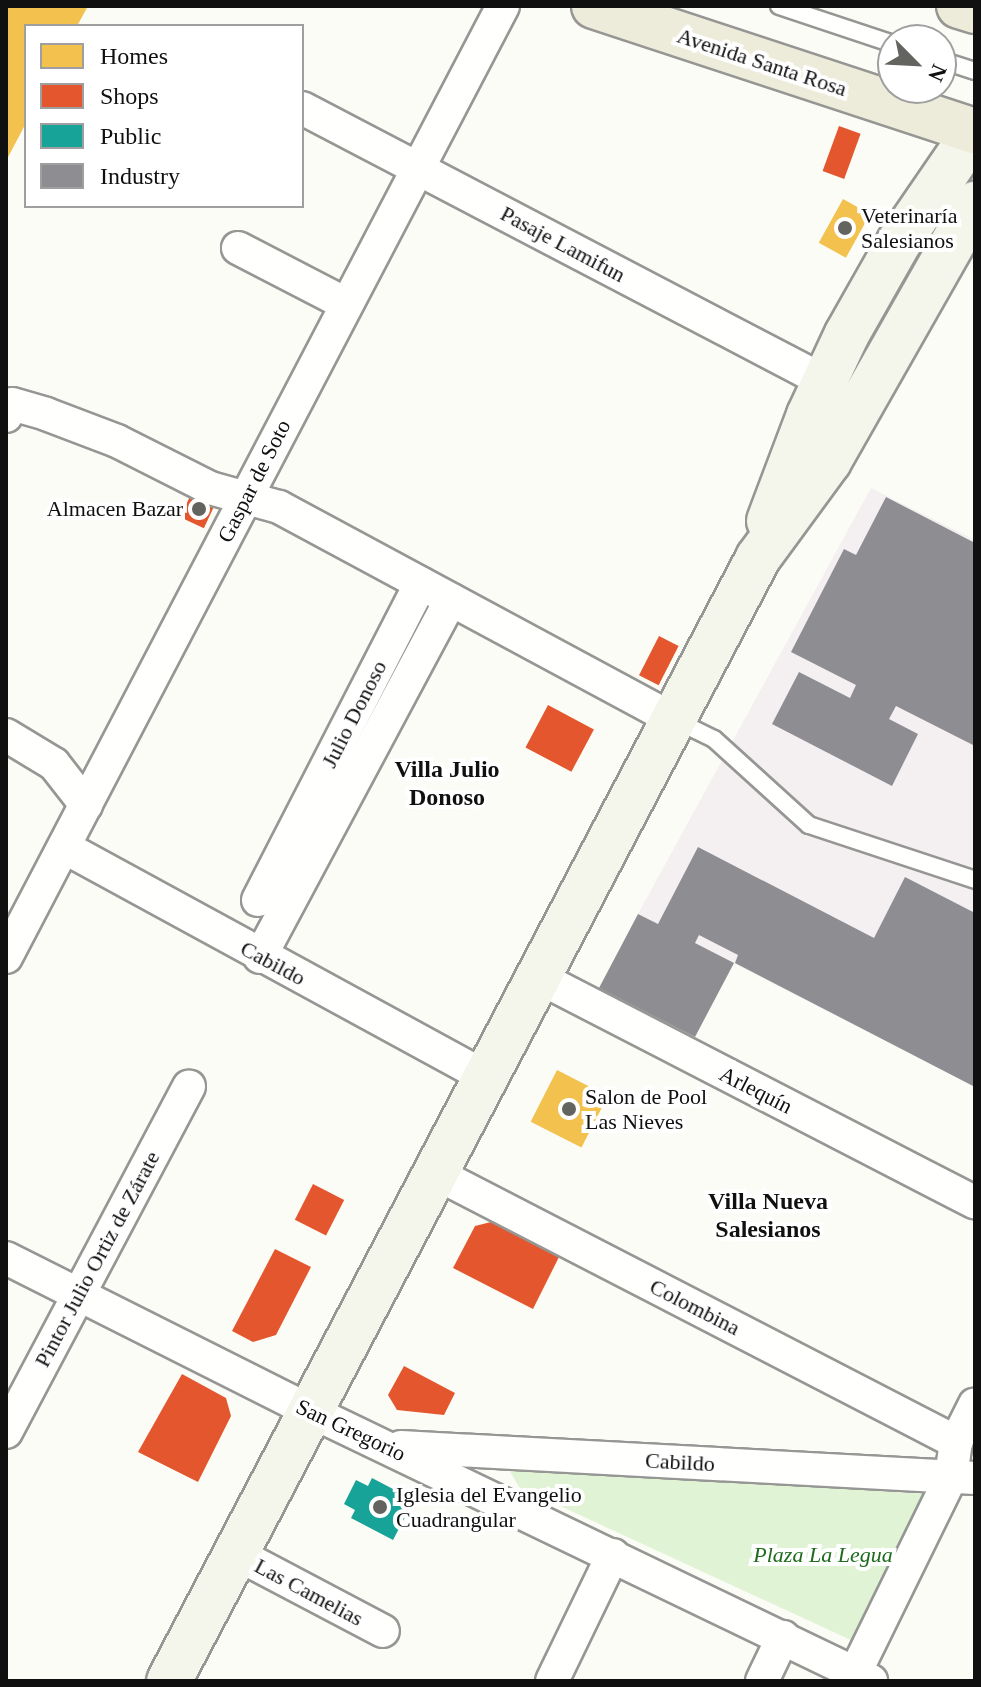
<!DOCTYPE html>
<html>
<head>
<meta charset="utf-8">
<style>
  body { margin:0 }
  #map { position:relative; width:981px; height:1687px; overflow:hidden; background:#fcfcf6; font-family:"Times New Roman",serif }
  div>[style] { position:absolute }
  .industrial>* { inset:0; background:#f4eff1 }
  .green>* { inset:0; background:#e0f3d5 }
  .homes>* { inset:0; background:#f2c14e; transform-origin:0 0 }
  .shops>* { inset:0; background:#e4572e; transform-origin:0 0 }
  .public>* { inset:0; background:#17a398 }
  .industry>* { inset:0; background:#8d8d92 }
  .roads { filter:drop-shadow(2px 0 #969694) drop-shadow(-2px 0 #969694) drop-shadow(0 2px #969694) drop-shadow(0 -2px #969694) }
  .lane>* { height:16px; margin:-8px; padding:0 8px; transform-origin:8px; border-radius:8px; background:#fffffe }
  .street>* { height:32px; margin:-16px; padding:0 16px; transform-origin:16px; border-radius:16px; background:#fffffe }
  .secondary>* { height:44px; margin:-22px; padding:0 22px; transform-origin:22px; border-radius:22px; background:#f5f6eb }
  .primary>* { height:44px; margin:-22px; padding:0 22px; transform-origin:22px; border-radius:22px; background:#edecda }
  .dots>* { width:22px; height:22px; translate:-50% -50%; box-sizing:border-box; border:4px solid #fff; border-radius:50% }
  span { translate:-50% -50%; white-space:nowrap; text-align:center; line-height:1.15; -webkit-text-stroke:8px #fff; paint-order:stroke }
  .street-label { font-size:22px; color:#101010 }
  .poi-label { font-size:22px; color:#101010 }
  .left { translate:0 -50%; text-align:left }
  .right { translate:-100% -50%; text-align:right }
  .park-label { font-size:22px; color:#1e6b1d; font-style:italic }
  .neighbourhood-label { font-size:24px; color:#101010; font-weight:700 }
  .frame { position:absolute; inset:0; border:8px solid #101010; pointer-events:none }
  .legend { position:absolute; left:24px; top:24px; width:280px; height:184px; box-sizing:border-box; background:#fff; border:2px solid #9f9f9f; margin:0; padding:10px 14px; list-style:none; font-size:24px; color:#101010 }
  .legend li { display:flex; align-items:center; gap:16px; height:40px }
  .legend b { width:40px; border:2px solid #9f9f9f }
  .north { position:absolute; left:877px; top:24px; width:80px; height:80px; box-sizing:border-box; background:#fff; border:2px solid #9f9f9f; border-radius:50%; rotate:114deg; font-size:22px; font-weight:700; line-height:32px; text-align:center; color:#101010 }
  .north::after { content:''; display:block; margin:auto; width:28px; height:36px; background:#636360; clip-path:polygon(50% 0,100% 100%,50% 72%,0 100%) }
</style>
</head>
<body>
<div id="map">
  <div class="industrial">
    <i style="clip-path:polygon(871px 488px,975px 540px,975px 1087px,638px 914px)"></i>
  </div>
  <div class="green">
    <i style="clip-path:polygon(507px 1466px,927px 1494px,855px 1642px,519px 1487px)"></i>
  </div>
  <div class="homes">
    <i style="clip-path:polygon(6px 6px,88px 6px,77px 26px,26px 26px,26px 123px,6px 161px)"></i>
    <i style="left:843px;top:199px;width:31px;height:50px;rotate:29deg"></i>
    <i style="left:557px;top:1070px;width:57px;height:58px;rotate:27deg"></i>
  </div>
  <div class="shops">
    <i style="left:839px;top:126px;width:23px;height:48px;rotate:20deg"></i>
    <i style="left:193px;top:490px;width:26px;height:30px;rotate:25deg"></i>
    <i style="left:659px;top:636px;width:22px;height:44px;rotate:27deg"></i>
    <i style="left:548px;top:705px;width:52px;height:48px;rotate:28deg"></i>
    <i style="left:313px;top:1184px;width:35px;height:40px;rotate:27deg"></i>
    <i style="clip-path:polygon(495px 1221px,560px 1255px,533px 1309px,453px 1268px,475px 1226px)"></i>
    <i style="clip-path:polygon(275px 1249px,311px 1267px,276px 1335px,253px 1342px,232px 1331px)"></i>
    <i style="clip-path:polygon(404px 1366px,455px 1393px,444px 1415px,397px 1410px,388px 1395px)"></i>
    <i style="clip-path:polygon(182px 1374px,226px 1398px,231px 1416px,198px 1482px,138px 1452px)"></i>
  </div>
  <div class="public">
    <i style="clip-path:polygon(372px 1478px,414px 1500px,393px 1540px,351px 1518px,355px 1510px,344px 1504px,356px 1480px,368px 1486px)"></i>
  </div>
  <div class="industry">
    <i style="clip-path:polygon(886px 497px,975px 543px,975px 746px,896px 706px,889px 719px,918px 734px,892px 786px,772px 724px,799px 672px,850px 698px,856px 685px,791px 652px,844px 549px,856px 555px)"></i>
    <i style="clip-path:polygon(698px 847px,874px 938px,905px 877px,975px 913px,975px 1087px,735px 963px,738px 955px,699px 935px,695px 943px,734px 963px,695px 1037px,599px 988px,638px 914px,658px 924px)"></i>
  </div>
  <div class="roads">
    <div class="lane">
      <i style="left:779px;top:6px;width:120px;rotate:18.4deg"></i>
      <i style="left:941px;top:60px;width:36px;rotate:18deg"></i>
      <i style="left:675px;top:720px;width:43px;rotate:26deg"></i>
      <i style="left:714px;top:739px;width:128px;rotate:42.2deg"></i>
      <i style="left:809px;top:825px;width:175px;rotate:18.3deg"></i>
    </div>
    <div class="street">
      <i style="left:302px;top:108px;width:589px;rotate:27.61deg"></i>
      <i style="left:238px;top:248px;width:122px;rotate:27.4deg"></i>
      <i style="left:6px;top:416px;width:13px;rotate:-63deg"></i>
      <i style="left:12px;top:404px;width:35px;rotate:16deg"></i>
      <i style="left:46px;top:414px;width:76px;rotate:20.8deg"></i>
      <i style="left:117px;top:441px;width:104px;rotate:26.8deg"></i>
      <i style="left:210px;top:488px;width:72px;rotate:15.4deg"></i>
      <i style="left:279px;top:507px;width:447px;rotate:28.3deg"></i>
      <i style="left:6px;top:735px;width:56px;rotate:31.1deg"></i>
      <i style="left:54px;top:764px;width:52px;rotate:52deg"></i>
      <i style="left:64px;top:847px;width:478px;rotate:28.6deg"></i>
      <i style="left:258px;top:900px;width:356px;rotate:-62.8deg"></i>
      <i style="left:6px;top:957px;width:1073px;rotate:-62.41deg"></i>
      <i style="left:260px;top:957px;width:405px;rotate:-61.9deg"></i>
      <i style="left:536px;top:976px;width:494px;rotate:27.3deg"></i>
      <i style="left:433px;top:1172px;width:589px;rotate:27.31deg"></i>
      <i style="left:6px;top:1258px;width:338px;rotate:26.7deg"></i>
      <i style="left:308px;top:1410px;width:625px;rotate:25.7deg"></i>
      <i style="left:6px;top:1432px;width:391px;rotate:-62.1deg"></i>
      <i style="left:401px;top:1447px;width:575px;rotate:3.09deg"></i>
      <i style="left:235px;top:1553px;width:167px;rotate:27.8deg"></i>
      <i style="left:855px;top:1673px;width:218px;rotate:-63.9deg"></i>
      <i style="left:951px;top:1477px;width:35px;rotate:-82deg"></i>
      <i style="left:956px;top:1442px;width:42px;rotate:-63.4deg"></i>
      <i style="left:552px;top:1681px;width:140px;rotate:-64.2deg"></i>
      <i style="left:762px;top:1681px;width:49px;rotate:-64.5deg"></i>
    </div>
    <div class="secondary">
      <i style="left:769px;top:521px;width:113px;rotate:-69.3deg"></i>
      <i style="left:809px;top:415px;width:89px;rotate:-64.9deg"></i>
      <i style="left:847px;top:334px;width:106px;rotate:-60.5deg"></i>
      <i style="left:899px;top:242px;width:135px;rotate:-55.6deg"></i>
      <i style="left:169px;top:1681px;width:1268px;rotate:-62.32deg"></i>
      <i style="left:758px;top:558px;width:120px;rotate:-53.8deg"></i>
      <i style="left:829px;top:461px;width:296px;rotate:-60.4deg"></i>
    </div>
    <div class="primary">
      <i style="left:594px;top:6px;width:401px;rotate:18.2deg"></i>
      <i style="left:959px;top:6px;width:17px;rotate:17deg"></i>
    </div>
  </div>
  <div class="dots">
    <i style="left:845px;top:228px;background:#636360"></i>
    <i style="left:199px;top:509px;background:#636360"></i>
    <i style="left:569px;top:1109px;background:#636360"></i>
    <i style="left:380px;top:1507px;background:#636360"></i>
  </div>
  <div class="street-label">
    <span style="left:762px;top:62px;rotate:18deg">Avenida Santa Rosa</span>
    <span style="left:563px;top:244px;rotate:28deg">Pasaje Lamifun</span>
    <span style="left:254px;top:481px;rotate:-63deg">Gaspar de Soto</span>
    <span style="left:354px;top:714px;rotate:-63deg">Julio Donoso</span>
    <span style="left:273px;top:963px;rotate:28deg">Cabildo</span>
    <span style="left:756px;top:1090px;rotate:27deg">Arlequín</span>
    <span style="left:97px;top:1259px;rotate:-62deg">Pintor Julio Ortiz de Zárate</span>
    <span style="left:695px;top:1307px;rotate:27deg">Colombina</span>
    <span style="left:351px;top:1430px;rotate:25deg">San Gregorio</span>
    <span style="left:680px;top:1462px;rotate:3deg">Cabildo</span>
    <span style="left:309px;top:1592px;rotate:28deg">Las Camelias</span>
  </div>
  <div class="poi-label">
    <span class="left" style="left:861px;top:228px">Veterinaría<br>Salesianos</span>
    <span class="right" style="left:183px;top:509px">Almacen Bazar</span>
    <span class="left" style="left:585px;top:1109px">Salon de Pool<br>Las Nieves</span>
    <span class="left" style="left:396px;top:1507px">Iglesia del Evangelio<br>Cuadrangular</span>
  </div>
  <div class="park-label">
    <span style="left:823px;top:1555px">Plaza La Legua</span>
  </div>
  <div class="neighbourhood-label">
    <span style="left:447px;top:784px">Villa Julio<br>Donoso</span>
    <span style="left:768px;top:1216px">Villa Nueva<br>Salesianos</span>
  </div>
  <div class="frame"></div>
  <ul class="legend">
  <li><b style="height:22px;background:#f2c14e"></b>Homes</li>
  <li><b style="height:22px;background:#e4572e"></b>Shops</li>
  <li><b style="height:22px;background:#17a398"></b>Public</li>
  <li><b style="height:22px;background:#8d8d92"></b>Industry</li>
  </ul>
  <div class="north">N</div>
</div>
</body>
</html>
